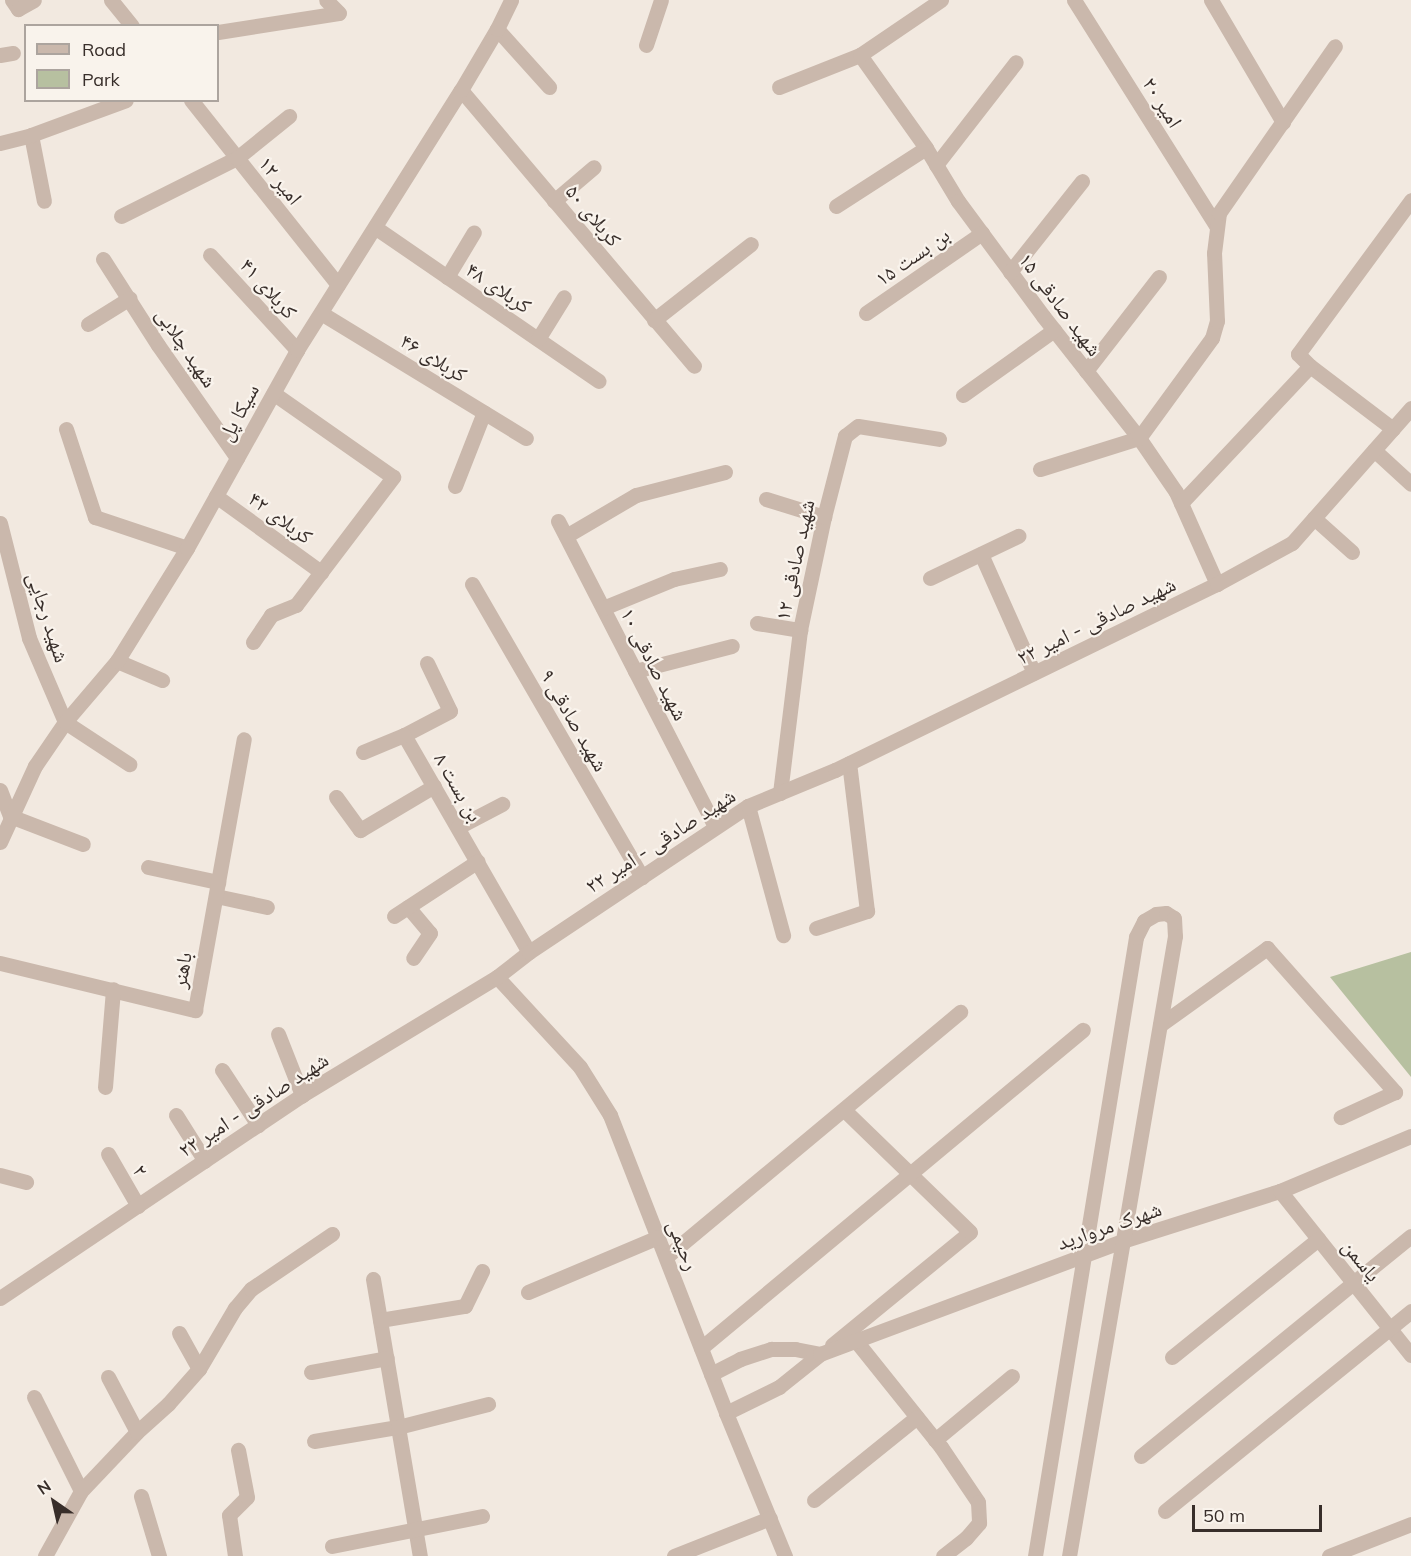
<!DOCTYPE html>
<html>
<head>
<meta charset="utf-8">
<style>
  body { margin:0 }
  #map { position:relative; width:1411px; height:1556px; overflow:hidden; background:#f2e9e0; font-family:Mulish,"Noto Naskh Arabic",sans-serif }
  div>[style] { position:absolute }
  .green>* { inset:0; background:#b7c0a0 }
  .minor>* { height:15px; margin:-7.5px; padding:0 7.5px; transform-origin:7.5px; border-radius:7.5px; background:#cab8ac }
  span { translate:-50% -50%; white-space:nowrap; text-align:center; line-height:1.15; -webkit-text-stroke:4.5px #f9f3ec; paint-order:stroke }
  .street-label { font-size:21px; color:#382e2a }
  .legend { position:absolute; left:24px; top:24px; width:195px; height:78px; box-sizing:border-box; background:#f9f3ec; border:2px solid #aca49e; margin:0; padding:8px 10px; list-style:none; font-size:18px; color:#382e2a }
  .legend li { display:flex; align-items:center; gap:12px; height:30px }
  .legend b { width:30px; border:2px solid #aca49e }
  .north { position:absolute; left:24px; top:1472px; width:60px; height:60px; -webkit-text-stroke:4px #f9f3ec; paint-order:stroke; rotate:326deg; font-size:16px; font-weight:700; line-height:24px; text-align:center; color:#382e2a }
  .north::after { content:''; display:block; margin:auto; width:21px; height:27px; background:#382e2a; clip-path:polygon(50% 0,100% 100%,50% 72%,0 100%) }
  .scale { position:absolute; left:1192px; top:1505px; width:130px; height:27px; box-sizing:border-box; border:3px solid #382e2a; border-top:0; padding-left:8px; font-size:18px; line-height:21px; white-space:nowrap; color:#382e2a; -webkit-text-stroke:4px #f9f3ec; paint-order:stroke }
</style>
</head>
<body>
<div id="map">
  <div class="green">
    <i style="clip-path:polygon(1411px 952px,1411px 1077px,1330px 977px)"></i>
  </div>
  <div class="minor">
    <i style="left:12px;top:0;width:11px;rotate:56deg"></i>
    <i style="left:18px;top:9px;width:18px;rotate:-29deg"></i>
    <i style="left:111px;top:0;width:33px;rotate:51deg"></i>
    <i style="left:1074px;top:0;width:268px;rotate:57.8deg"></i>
    <i style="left:1211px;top:0;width:142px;rotate:59.5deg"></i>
    <i style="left:497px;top:29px;width:78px;rotate:48.1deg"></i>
    <i style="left:218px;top:32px;width:122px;rotate:-8.9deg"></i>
    <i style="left:339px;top:13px;width:18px;rotate:-135deg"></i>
    <i style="left:646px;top:45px;width:47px;rotate:-71.6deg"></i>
    <i style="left:0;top:55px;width:13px;rotate:-9deg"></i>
    <i style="left:860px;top:55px;width:114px;rotate:54.6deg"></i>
    <i style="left:926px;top:148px;width:62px;rotate:58.9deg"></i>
    <i style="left:958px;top:201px;width:143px;rotate:53.5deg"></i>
    <i style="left:1043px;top:316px;width:155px;rotate:51.8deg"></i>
    <i style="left:1139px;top:438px;width:65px;rotate:55.6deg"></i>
    <i style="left:1176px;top:492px;width:101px;rotate:66deg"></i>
    <i style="left:779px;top:87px;width:87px;rotate:-21.6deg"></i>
    <i style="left:860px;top:55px;width:98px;rotate:-34.2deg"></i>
    <i style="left:461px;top:90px;width:361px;rotate:49.8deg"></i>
    <i style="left:191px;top:100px;width:236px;rotate:51.5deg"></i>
    <i style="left:31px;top:135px;width:67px;rotate:78.9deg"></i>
    <i style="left:0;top:143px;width:32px;rotate:-14deg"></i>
    <i style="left:31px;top:135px;width:101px;rotate:-20.2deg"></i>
    <i style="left:936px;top:165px;width:130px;rotate:-52.2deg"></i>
    <i style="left:554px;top:201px;width:52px;rotate:-40.4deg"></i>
    <i style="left:836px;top:206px;width:107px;rotate:-32.8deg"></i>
    <i style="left:121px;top:216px;width:130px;rotate:-26.6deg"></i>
    <i style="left:237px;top:158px;width:67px;rotate:-38.9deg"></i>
    <i style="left:376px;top:228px;width:270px;rotate:34.5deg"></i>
    <i style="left:210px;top:255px;width:129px;rotate:47.5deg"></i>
    <i style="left:103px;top:259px;width:102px;rotate:57.4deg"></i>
    <i style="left:158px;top:345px;width:138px;rotate:55deg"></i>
    <i style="left:1010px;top:272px;width:116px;rotate:-51.6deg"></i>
    <i style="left:447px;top:277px;width:52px;rotate:-59deg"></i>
    <i style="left:321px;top:313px;width:240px;rotate:31.4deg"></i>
    <i style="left:866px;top:313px;width:141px;rotate:-34.6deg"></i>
    <i style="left:654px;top:320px;width:123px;rotate:-38.1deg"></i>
    <i style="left:88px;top:324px;width:49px;rotate:-31.8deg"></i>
    <i style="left:538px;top:339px;width:49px;rotate:-58.2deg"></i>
    <i style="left:1310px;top:366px;width:104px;rotate:37.2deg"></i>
    <i style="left:1086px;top:371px;width:119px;rotate:-52.2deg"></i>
    <i style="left:963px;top:395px;width:112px;rotate:-35.5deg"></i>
    <i style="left:66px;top:429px;width:93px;rotate:71.8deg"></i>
    <i style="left:95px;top:517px;width:97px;rotate:18.6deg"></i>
    <i style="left:1374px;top:450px;width:50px;rotate:42.6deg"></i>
    <i style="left:1040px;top:469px;width:104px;rotate:-17.4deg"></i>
    <i style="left:1139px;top:438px;width:124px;rotate:-53.9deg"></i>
    <i style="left:1212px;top:338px;width:18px;rotate:-74deg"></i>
    <i style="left:1217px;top:321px;width:68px;rotate:-92.5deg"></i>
    <i style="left:1214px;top:253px;width:40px;rotate:-82.9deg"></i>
    <i style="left:1219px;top:213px;width:203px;rotate:-55.2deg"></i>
    <i style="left:455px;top:486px;width:79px;rotate:-68.6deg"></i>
    <i style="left:216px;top:496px;width:130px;rotate:35.9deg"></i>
    <i style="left:766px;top:499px;width:61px;rotate:17.2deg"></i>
    <i style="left:1181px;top:503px;width:188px;rotate:-46.7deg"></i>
    <i style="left:1310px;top:366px;width:17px;rotate:-135deg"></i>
    <i style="left:1298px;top:354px;width:191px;rotate:-53.7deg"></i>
    <i style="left:1314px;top:518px;width:51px;rotate:41.8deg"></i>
    <i style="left:558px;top:521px;width:343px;rotate:62.8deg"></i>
    <i style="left:0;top:523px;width:119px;rotate:75.8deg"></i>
    <i style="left:29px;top:638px;width:91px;rotate:66.8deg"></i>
    <i style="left:65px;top:722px;width:77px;rotate:33.3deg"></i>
    <i style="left:566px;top:536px;width:81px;rotate:-30.4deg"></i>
    <i style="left:636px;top:495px;width:92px;rotate:-14.5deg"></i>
    <i style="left:981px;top:554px;width:130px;rotate:66deg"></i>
    <i style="left:930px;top:578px;width:98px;rotate:-25.5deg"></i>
    <i style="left:472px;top:584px;width:339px;rotate:59.9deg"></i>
    <i style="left:603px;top:608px;width:77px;rotate:-22.2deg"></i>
    <i style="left:674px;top:579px;width:47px;rotate:-12.3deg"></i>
    <i style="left:757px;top:623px;width:44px;rotate:9.2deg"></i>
    <i style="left:253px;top:642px;width:32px;rotate:-56deg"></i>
    <i style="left:271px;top:615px;width:27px;rotate:-22deg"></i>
    <i style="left:296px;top:605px;width:161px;rotate:-52.8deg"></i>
    <i style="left:393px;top:477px;width:146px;rotate:-145deg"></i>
    <i style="left:117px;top:661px;width:49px;rotate:22.9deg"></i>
    <i style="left:427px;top:663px;width:53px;rotate:64.4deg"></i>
    <i style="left:450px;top:711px;width:52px;rotate:152.4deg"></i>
    <i style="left:404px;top:735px;width:250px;rotate:60.1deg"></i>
    <i style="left:635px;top:671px;width:100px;rotate:-14.5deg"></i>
    <i style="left:363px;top:752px;width:44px;rotate:-22.5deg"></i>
    <i style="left:0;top:790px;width:28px;rotate:69deg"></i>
    <i style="left:10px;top:816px;width:78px;rotate:21deg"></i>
    <i style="left:780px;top:793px;width:164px;rotate:-83deg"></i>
    <i style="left:800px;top:630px;width:116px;rotate:-78deg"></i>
    <i style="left:824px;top:517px;width:84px;rotate:-75.5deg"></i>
    <i style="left:845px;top:436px;width:16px;rotate:-38deg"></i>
    <i style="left:858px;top:426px;width:82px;rotate:9.1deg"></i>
    <i style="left:336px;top:797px;width:41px;rotate:54deg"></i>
    <i style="left:360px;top:830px;width:86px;rotate:-30.7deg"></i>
    <i style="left:748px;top:806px;width:134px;rotate:74.8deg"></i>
    <i style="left:458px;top:827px;width:50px;rotate:-27.6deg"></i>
    <i style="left:0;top:842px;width:84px;rotate:-65.3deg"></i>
    <i style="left:35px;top:766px;width:53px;rotate:-55.7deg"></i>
    <i style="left:65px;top:722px;width:80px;rotate:-49.6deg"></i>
    <i style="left:117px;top:661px;width:133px;rotate:-58.2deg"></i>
    <i style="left:187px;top:548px;width:227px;rotate:-60.9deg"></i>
    <i style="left:297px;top:350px;width:307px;rotate:-57.8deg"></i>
    <i style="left:461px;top:90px;width:71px;rotate:-59.5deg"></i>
    <i style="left:497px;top:29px;width:32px;rotate:-64deg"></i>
    <i style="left:148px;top:867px;width:72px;rotate:12.1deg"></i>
    <i style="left:216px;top:896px;width:52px;rotate:12.2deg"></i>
    <i style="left:408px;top:907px;width:34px;rotate:50deg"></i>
    <i style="left:430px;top:933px;width:30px;rotate:124deg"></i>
    <i style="left:394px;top:916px;width:100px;rotate:-33.2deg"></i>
    <i style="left:816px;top:928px;width:54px;rotate:-18.4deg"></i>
    <i style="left:867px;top:911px;width:149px;rotate:-96.9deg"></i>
    <i style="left:0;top:963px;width:201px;rotate:13.6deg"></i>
    <i style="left:195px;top:1010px;width:275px;rotate:-79.8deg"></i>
    <i style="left:497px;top:977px;width:122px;rotate:47.3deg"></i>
    <i style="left:580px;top:1067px;width:57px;rotate:58deg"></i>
    <i style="left:610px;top:1115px;width:320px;rotate:68.7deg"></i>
    <i style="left:726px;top:1413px;width:155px;rotate:67.6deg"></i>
    <i style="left:1160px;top:1025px;width:132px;rotate:-35.7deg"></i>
    <i style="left:1267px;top:948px;width:193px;rotate:48.4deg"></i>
    <i style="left:1395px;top:1092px;width:60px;rotate:155.2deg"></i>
    <i style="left:278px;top:1034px;width:66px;rotate:68.5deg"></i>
    <i style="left:222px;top:1070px;width:66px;rotate:56.8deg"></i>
    <i style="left:105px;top:1087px;width:98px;rotate:-85.3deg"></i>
    <i style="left:176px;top:1115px;width:54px;rotate:57.8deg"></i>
    <i style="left:108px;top:1154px;width:60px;rotate:60deg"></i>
    <i style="left:0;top:1175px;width:27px;rotate:15deg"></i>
    <i style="left:1280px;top:1191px;width:210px;rotate:51.4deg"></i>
    <i style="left:666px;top:1257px;width:383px;rotate:-39.8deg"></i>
    <i style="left:373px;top:1279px;width:281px;rotate:80.4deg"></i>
    <i style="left:528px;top:1292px;width:141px;rotate:-22.9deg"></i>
    <i style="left:0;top:1298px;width:364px;rotate:-33.9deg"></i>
    <i style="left:302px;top:1095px;width:228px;rotate:-31.2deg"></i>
    <i style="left:497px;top:977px;width:41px;rotate:-38deg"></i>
    <i style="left:529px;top:952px;width:263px;rotate:-33.7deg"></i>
    <i style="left:748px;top:806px;width:94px;rotate:-22.5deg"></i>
    <i style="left:835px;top:770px;width:425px;rotate:-26deg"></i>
    <i style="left:1217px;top:584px;width:85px;rotate:-28.7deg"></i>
    <i style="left:1292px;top:543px;width:180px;rotate:-48.6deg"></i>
    <i style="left:380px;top:1320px;width:86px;rotate:-9.4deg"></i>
    <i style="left:465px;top:1306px;width:39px;rotate:-64deg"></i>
    <i style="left:179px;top:1333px;width:41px;rotate:60.9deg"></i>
    <i style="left:856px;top:1341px;width:136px;rotate:51.3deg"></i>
    <i style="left:941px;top:1447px;width:66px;rotate:56.1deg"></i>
    <i style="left:978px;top:1502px;width:21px;rotate:87deg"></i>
    <i style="left:979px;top:1523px;width:20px;rotate:131deg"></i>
    <i style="left:966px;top:1538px;width:29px;rotate:142deg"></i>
    <i style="left:832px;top:1345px;width:178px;rotate:-39.3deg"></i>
    <i style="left:970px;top:1232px;width:175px;rotate:-135.9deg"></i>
    <i style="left:701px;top:1348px;width:497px;rotate:-39.8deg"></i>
    <i style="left:1172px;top:1357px;width:188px;rotate:-38.9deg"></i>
    <i style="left:311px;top:1372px;width:77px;rotate:-10.4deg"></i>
    <i style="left:711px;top:1374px;width:33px;rotate:-27deg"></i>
    <i style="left:740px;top:1359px;width:33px;rotate:-18deg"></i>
    <i style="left:771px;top:1349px;width:24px"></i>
    <i style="left:795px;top:1349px;width:25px;rotate:11deg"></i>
    <i style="left:108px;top:1377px;width:62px;rotate:62.2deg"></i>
    <i style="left:34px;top:1397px;width:105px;rotate:63.4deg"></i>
    <i style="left:726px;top:1413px;width:59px;rotate:-26.1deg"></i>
    <i style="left:779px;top:1387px;width:53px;rotate:-38.8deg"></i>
    <i style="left:820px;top:1354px;width:322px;rotate:-20.5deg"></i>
    <i style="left:1122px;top:1241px;width:166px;rotate:-17.6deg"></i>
    <i style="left:1280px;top:1191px;width:142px;rotate:-22.8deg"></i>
    <i style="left:935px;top:1440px;width:100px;rotate:-39.7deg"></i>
    <i style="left:314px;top:1441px;width:85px;rotate:-9.5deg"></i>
    <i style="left:398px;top:1427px;width:93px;rotate:-14.3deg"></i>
    <i style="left:1141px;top:1456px;width:348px;rotate:-39.2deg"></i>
    <i style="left:141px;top:1496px;width:63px;rotate:73.3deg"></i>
    <i style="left:814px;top:1500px;width:132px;rotate:-38.9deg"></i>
    <i style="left:1165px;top:1511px;width:317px;rotate:-39.1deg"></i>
    <i style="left:332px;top:1546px;width:153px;rotate:-11.3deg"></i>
    <i style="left:45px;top:1556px;width:74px;rotate:-61deg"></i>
    <i style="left:81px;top:1491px;width:81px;rotate:-46.5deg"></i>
    <i style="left:137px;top:1432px;width:42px;rotate:-42.1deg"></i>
    <i style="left:168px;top:1404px;width:47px;rotate:-48.5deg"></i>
    <i style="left:199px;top:1369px;width:71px;rotate:-59.5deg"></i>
    <i style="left:235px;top:1308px;width:25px;rotate:-50deg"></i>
    <i style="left:251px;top:1289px;width:98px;rotate:-34.2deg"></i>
    <i style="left:235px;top:1556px;width:41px;rotate:-98.3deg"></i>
    <i style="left:229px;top:1515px;width:25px;rotate:-45deg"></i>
    <i style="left:247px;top:1497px;width:48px;rotate:-100.8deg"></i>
    <i style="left:674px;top:1556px;width:103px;rotate:-21.6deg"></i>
    <i style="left:1035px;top:1556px;width:627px;rotate:-80.73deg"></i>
    <i style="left:1136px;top:937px;width:18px;rotate:-63deg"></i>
    <i style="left:1144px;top:921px;width:14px;rotate:-30deg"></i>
    <i style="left:1156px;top:914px;width:10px;rotate:-6deg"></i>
    <i style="left:1166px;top:913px;width:9px;rotate:32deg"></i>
    <i style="left:1174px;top:918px;width:18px;rotate:87deg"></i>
    <i style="left:1175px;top:936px;width:629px;rotate:99.7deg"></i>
    <i style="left:1329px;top:1556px;width:88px;rotate:-21.3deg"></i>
  </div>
  <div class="street-label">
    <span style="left:1163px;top:102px;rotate:58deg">امیر ۲۰</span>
    <span style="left:281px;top:180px;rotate:51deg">امير ۱۲</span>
    <span style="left:594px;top:215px;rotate:50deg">کربلای ۵۰</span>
    <span style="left:912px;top:256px;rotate:-35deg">بن بست ۱۵</span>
    <span style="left:499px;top:287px;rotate:34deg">کربلای ۴۸</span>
    <span style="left:269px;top:288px;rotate:48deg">کربلای ۴۱</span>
    <span style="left:1061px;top:304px;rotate:53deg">شهید صادقی ۱۵</span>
    <span style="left:187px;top:347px;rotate:56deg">شهید چلابی</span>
    <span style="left:434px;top:357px;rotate:31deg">کربلای ۴۶</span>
    <span style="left:238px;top:412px;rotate:-61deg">سیکا پل</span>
    <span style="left:281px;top:517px;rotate:36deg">کربلای ۴۲</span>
    <span style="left:794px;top:560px;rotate:-78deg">شهید صادقی ۱۲</span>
    <span style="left:49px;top:617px;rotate:72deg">شهید رجایی</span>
    <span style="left:1096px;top:620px;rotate:-26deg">شهید صادقی - امیر ۲۲</span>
    <span style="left:655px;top:664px;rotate:63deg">شهید صادقی ۱۰</span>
    <span style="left:575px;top:720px;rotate:60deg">شهید صادقی ۹</span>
    <span style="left:459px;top:787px;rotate:60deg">بن بست ۸</span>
    <span style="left:660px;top:840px;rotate:-33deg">شهید صادقی - امیر ۲۲</span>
    <span style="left:181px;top:970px;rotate:-80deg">باهنر</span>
    <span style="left:253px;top:1104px;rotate:-33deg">شهید صادقی - امیر ۲۲</span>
    <span style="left:141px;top:1170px;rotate:60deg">۲</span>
    <span style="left:1109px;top:1225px;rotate:-19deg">شهرک مروارید</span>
    <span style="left:684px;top:1245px;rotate:69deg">رحیمی</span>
    <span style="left:1362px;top:1260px;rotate:51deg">یاسمن</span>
  </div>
  <ul class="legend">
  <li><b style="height:8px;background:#cab8ac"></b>Road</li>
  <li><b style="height:16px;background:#b7c0a0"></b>Park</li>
  </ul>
  <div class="north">N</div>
  <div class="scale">50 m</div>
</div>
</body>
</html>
